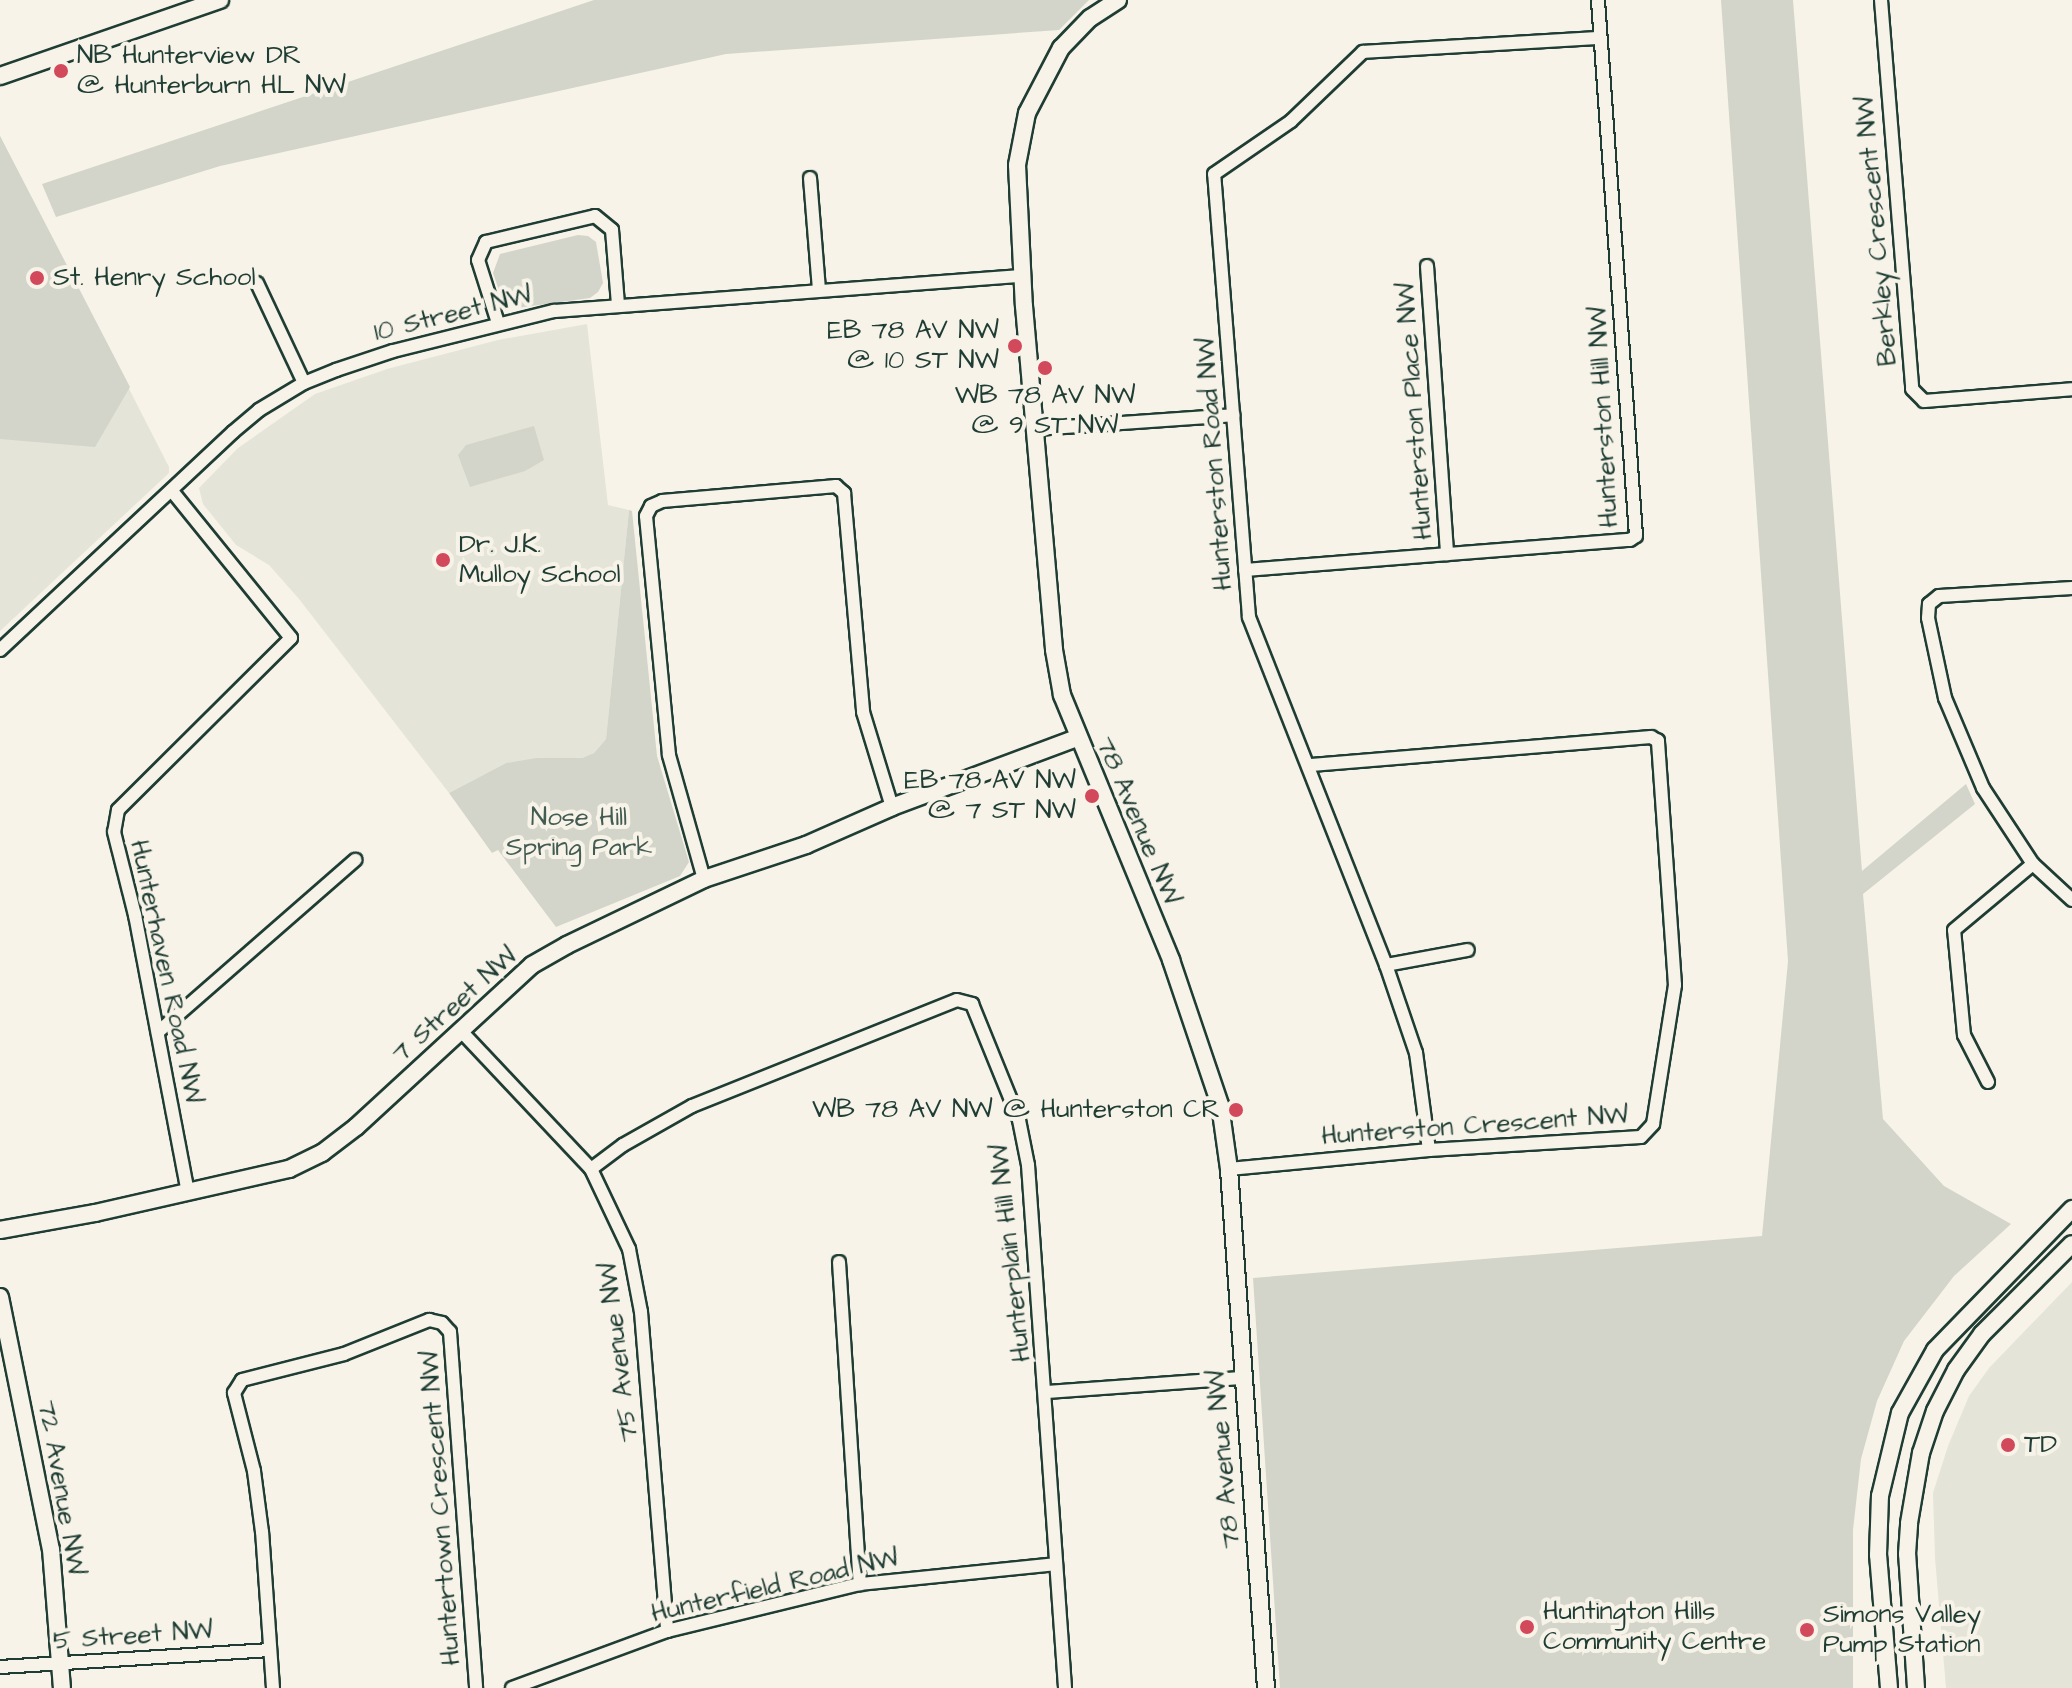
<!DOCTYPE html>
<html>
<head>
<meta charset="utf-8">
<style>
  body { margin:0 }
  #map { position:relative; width:2072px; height:1688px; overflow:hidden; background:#f7f3e8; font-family:"Architects Daughter",sans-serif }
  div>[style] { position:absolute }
  .built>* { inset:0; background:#e5e4d9 }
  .green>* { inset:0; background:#d3d5ca }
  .roads { filter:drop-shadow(2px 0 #1f3d34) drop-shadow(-2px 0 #1f3d34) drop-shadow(0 2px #1f3d34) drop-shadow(0 -2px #1f3d34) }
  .street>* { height:12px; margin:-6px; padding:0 6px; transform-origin:6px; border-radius:6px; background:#f7f3e8 }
  .secondary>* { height:16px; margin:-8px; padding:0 8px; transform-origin:8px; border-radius:8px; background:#f7f3e8 }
  .dots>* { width:22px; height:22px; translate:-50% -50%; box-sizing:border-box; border:4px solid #f7f3e8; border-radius:50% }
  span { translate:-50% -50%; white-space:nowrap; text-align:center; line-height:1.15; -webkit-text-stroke:8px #f7f3e8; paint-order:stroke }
  .poi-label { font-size:26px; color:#1f3d34 }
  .left { translate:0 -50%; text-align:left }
  .right { translate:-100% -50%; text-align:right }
  .street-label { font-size:26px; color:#1f3d34 }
  .park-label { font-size:26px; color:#435b52 }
</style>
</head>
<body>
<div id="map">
  <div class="built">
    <i style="clip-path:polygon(0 136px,169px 467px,169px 473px,0 631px)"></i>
    <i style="clip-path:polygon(587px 324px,608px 505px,629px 510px,606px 739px,594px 753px,582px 758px,506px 763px,449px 793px,299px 599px,269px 565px,236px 545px,203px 504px,199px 488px,238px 448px,315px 394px,387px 369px,498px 340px)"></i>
    <i style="clip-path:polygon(2072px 1282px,2072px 1688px,1946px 1688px,1935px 1558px,1933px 1493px,1948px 1446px,1969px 1396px,1989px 1368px)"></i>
  </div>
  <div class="green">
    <i style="clip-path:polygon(594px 0,1089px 0,1059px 30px,726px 54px,220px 166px,56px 217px,42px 184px)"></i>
    <i style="clip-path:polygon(1721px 0,1793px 0,1862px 871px,1966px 784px,1975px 804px,1863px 894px,1883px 1119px,1944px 1186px,2011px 1224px,1954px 1276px,1904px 1341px,1877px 1401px,1861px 1459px,1853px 1530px,1853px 1688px,1280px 1688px,1253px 1278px,1762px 1236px,1788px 961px)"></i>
    <i style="clip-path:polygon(0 136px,130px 387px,95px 447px,0 439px)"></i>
    <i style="clip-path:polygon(578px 235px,588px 236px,596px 242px,603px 283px,598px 292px,590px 298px,517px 308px,503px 302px,493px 273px,500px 254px)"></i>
    <i style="clip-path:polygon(534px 426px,544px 460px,525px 471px,470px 487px,458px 455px,466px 445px)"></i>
    <i style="clip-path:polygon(629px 510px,632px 511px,657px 756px,689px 862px,680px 876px,556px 927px,498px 850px,492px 853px,449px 793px,506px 763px,537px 758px,582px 758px,594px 753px,606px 739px)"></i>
  </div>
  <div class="roads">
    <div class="street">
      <i style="left:1881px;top:0;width:390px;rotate:85.4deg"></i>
      <i style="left:1912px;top:389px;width:17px;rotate:45deg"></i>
      <i style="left:1924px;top:401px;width:148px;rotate:-4.6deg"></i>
      <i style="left:810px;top:178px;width:112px;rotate:85.4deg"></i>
      <i style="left:1427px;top:266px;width:289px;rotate:86deg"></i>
      <i style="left:257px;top:283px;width:110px;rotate:64.8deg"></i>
      <i style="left:498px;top:323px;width:66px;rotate:-107.6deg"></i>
      <i style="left:478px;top:260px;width:20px;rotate:-66deg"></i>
      <i style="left:486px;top:242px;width:112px;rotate:-13.4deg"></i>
      <i style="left:595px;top:216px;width:22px;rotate:39deg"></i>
      <i style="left:612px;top:230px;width:75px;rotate:85.4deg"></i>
      <i style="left:1035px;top:429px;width:199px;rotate:-4deg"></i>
      <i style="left:172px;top:491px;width:189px;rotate:51deg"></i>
      <i style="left:291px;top:638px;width:244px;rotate:135.2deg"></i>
      <i style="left:118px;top:810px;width:22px;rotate:100deg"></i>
      <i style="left:114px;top:832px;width:86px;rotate:75.8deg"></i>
      <i style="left:135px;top:915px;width:282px;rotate:79.2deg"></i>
      <i style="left:1245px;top:570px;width:386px;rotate:-4.5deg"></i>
      <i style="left:1630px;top:540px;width:7px;rotate:-34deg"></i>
      <i style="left:1636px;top:536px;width:537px;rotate:-94.06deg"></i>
      <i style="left:2072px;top:588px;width:133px;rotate:176.6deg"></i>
      <i style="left:1939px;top:596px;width:13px;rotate:141deg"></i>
      <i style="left:1929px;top:604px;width:14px;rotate:94deg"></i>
      <i style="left:1928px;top:618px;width:82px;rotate:78deg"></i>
      <i style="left:1945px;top:698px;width:98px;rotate:67.1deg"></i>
      <i style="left:1983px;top:788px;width:91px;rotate:56.7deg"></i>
      <i style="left:2033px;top:864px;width:53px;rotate:42.7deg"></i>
      <i style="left:0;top:650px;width:319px;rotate:-43.1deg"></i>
      <i style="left:233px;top:432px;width:34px;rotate:-40deg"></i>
      <i style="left:259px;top:410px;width:52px;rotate:-31deg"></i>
      <i style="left:304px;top:383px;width:35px;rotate:-22deg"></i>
      <i style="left:336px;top:370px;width:60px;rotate:-18.4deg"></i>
      <i style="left:393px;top:351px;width:166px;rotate:-14deg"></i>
      <i style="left:554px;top:311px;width:469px;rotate:-4.3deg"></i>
      <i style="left:704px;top:879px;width:129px;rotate:-105.8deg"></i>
      <i style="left:669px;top:755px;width:240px;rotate:-95.5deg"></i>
      <i style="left:646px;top:516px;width:11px;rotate:-63deg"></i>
      <i style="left:651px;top:506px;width:12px;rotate:-24deg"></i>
      <i style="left:662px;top:501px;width:175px;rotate:-4.9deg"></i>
      <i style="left:836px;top:486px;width:11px;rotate:41deg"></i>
      <i style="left:844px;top:493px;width:220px;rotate:85deg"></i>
      <i style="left:863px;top:712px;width:99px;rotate:73deg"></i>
      <i style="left:1386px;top:965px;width:83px;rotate:-10.4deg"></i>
      <i style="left:461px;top:1031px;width:190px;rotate:46.7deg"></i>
      <i style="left:591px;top:1169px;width:89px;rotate:64.6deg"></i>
      <i style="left:629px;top:1249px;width:64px;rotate:79.2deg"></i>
      <i style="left:641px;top:1312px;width:320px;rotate:85.3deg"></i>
      <i style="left:158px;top:1032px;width:262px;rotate:-41.1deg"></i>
      <i style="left:1988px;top:1082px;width:53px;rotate:-117.1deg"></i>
      <i style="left:1964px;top:1035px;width:105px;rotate:-95.4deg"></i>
      <i style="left:1954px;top:930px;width:103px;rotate:-39.9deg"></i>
      <i style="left:1429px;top:1150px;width:98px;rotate:-97.6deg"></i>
      <i style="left:1416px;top:1053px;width:93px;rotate:-108.8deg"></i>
      <i style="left:1386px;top:965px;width:374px;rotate:-111.5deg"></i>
      <i style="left:1249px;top:617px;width:444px;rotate:-94.5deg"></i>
      <i style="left:1214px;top:174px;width:93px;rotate:-34.5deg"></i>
      <i style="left:1291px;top:121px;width:100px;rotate:-43.8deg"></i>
      <i style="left:1363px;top:52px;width:237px;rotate:-3.4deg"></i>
      <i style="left:591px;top:1169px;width:40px;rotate:-37deg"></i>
      <i style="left:623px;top:1145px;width:79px;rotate:-29.5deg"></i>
      <i style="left:692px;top:1106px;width:285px;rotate:-21.8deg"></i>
      <i style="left:957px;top:1000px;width:16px;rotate:15deg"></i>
      <i style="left:972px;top:1004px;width:125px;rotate:67.9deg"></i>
      <i style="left:1019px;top:1120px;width:46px;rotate:78.7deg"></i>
      <i style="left:1028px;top:1165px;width:524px;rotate:85.95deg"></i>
      <i style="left:1229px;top:1169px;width:201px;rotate:-5.4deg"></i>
      <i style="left:1429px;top:1150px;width:212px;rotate:-3.5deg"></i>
      <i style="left:1641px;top:1137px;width:18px;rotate:-47deg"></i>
      <i style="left:1653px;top:1124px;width:141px;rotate:-81deg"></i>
      <i style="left:1675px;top:985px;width:245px;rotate:-94deg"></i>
      <i style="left:1658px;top:741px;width:8px;rotate:-150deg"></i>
      <i style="left:1651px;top:737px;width:344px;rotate:175.3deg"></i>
      <i style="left:839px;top:1262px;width:323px;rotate:86.3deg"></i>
      <i style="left:1046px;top:1392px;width:196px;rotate:-4.1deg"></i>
      <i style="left:0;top:1667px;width:270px;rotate:-3.6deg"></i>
      <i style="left:273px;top:1688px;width:156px;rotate:-94deg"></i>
      <i style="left:262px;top:1532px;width:62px;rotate:-97.5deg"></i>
      <i style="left:254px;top:1471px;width:81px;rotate:-104.4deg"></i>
      <i style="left:234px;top:1393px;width:15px;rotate:-58deg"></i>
      <i style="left:242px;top:1380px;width:105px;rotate:-14.3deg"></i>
      <i style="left:344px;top:1354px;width:92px;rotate:-21.8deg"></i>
      <i style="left:429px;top:1320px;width:13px;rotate:13deg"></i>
      <i style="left:442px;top:1323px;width:12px;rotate:48deg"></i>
      <i style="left:450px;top:1332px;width:357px;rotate:85.8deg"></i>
      <i style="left:512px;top:1688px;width:165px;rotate:-20.2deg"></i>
      <i style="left:667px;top:1631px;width:199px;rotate:-13.7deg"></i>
      <i style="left:860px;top:1584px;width:197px;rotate:-5.8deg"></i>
    </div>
    <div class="secondary">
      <i style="left:1118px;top:0;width:33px;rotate:147deg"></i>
      <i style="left:1090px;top:18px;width:42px;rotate:134deg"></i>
      <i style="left:1061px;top:48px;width:73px;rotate:117.6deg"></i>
      <i style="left:1027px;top:113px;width:53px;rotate:100.9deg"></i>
      <i style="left:1017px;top:165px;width:141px;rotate:87.2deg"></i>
      <i style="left:1024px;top:306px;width:345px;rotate:85deg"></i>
      <i style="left:1054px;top:650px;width:46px;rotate:79.9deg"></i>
      <i style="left:1062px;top:695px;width:287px;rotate:67.6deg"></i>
      <i style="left:1171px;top:960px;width:153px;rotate:71.3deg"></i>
      <i style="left:1220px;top:1105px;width:65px;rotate:82deg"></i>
      <i style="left:1229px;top:1169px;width:520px;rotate:85.92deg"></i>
      <i style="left:0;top:76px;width:233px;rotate:-19.1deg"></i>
      <i style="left:0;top:1230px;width:97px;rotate:-10.1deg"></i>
      <i style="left:95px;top:1213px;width:199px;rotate:-12.8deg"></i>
      <i style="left:289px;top:1169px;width:37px;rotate:-26deg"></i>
      <i style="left:322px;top:1153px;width:43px;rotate:-37.4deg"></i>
      <i style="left:356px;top:1127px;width:239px;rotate:-42.6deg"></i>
      <i style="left:532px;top:965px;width:40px;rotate:-29.7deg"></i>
      <i style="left:567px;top:945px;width:152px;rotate:-25.7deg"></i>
      <i style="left:704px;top:879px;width:108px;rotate:-18.4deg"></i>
      <i style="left:806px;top:845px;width:94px;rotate:-23.8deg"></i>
      <i style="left:892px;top:807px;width:197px;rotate:-20.5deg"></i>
      <i style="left:0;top:1297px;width:257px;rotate:78.6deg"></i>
      <i style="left:51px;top:1549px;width:139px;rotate:85.5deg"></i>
      <i style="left:1889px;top:1688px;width:133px;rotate:-94.7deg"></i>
      <i style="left:1878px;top:1555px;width:59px;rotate:-88.1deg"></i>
      <i style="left:1880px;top:1496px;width:85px;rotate:-76.5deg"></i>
      <i style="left:1900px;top:1413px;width:72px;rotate:-60.9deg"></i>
      <i style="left:1935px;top:1350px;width:197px;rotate:-45.8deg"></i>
      <i style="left:1916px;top:1688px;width:134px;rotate:-93.8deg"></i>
      <i style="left:1907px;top:1554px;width:31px;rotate:-86deg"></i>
      <i style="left:1909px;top:1523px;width:71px;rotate:-80.3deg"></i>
      <i style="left:1921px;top:1453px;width:44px;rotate:-71.6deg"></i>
      <i style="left:1935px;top:1411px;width:46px;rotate:-62.9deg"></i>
      <i style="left:1956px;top:1370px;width:44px;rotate:-54.2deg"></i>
      <i style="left:1982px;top:1334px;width:127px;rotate:-45deg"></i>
    </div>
  </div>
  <div class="dots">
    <i style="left:61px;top:71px;background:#d1495b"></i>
    <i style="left:37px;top:278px;background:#d1495b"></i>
    <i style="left:1015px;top:346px;background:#d1495b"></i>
    <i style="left:1045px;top:368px;background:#d1495b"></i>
    <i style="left:443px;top:560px;background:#d1495b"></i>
    <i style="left:1092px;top:796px;background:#d1495b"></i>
    <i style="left:1236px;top:1110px;background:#d1495b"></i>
    <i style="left:2008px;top:1445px;background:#d1495b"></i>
    <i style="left:1527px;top:1627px;background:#d1495b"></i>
    <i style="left:1807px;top:1630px;background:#d1495b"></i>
  </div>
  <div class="poi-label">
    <span class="left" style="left:77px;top:71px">NB Hunterview DR<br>@ Hunterburn HL NW</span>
    <span class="left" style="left:53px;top:278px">St. Henry School</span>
    <span class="right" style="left:999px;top:346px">EB 78 AV NW<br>@ 10 ST NW</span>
    <span style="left:1045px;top:411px">WB 78 AV NW<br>@ 9 ST NW</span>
    <span class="left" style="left:459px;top:560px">Dr. J.K.<br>Mulloy School</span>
    <span class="right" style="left:1076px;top:796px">EB 78 AV NW<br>@ 7 ST NW</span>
    <span class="right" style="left:1220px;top:1110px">WB 78 AV NW @ Hunterston CR</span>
    <span class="left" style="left:2024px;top:1445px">TD</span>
    <span class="left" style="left:1543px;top:1627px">Huntington Hills<br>Community Centre</span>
    <span class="left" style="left:1823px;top:1630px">Simons Valley<br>Pump Station</span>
  </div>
  <div class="street-label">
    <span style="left:1877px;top:231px;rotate:-95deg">Berkley Crescent NW</span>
    <span style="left:453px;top:314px;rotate:-14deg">10 Street NW</span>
    <span style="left:1415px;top:411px;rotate:-94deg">Hunterston Place NW</span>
    <span style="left:1604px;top:417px;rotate:-93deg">Hunterston Hill NW</span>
    <span style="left:1215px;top:464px;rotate:-94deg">Hunterston Road NW</span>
    <span style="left:1138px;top:821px;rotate:67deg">78 Avenue NW</span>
    <span style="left:166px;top:972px;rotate:78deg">Hunterhaven Road NW</span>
    <span style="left:455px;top:1005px;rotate:-42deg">7 Street NW</span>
    <span style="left:1475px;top:1126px;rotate:-4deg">Hunterston Crescent NW</span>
    <span style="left:1011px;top:1253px;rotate:-96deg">Hunterplain Hill NW</span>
    <span style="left:619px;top:1352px;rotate:-97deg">75 Avenue NW</span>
    <span style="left:1224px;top:1459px;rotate:-95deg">78 Avenue NW</span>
    <span style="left:61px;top:1488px;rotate:80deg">72 Avenue NW</span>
    <span style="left:441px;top:1508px;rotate:-94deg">Huntertown Crescent NW</span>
    <span style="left:775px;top:1586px;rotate:-13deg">Hunterfield Road NW</span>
    <span style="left:133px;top:1636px;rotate:-4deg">5 Street NW</span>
  </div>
  <div class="park-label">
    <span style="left:579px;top:833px">Nose Hill<br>Spring Park</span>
  </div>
</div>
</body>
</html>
